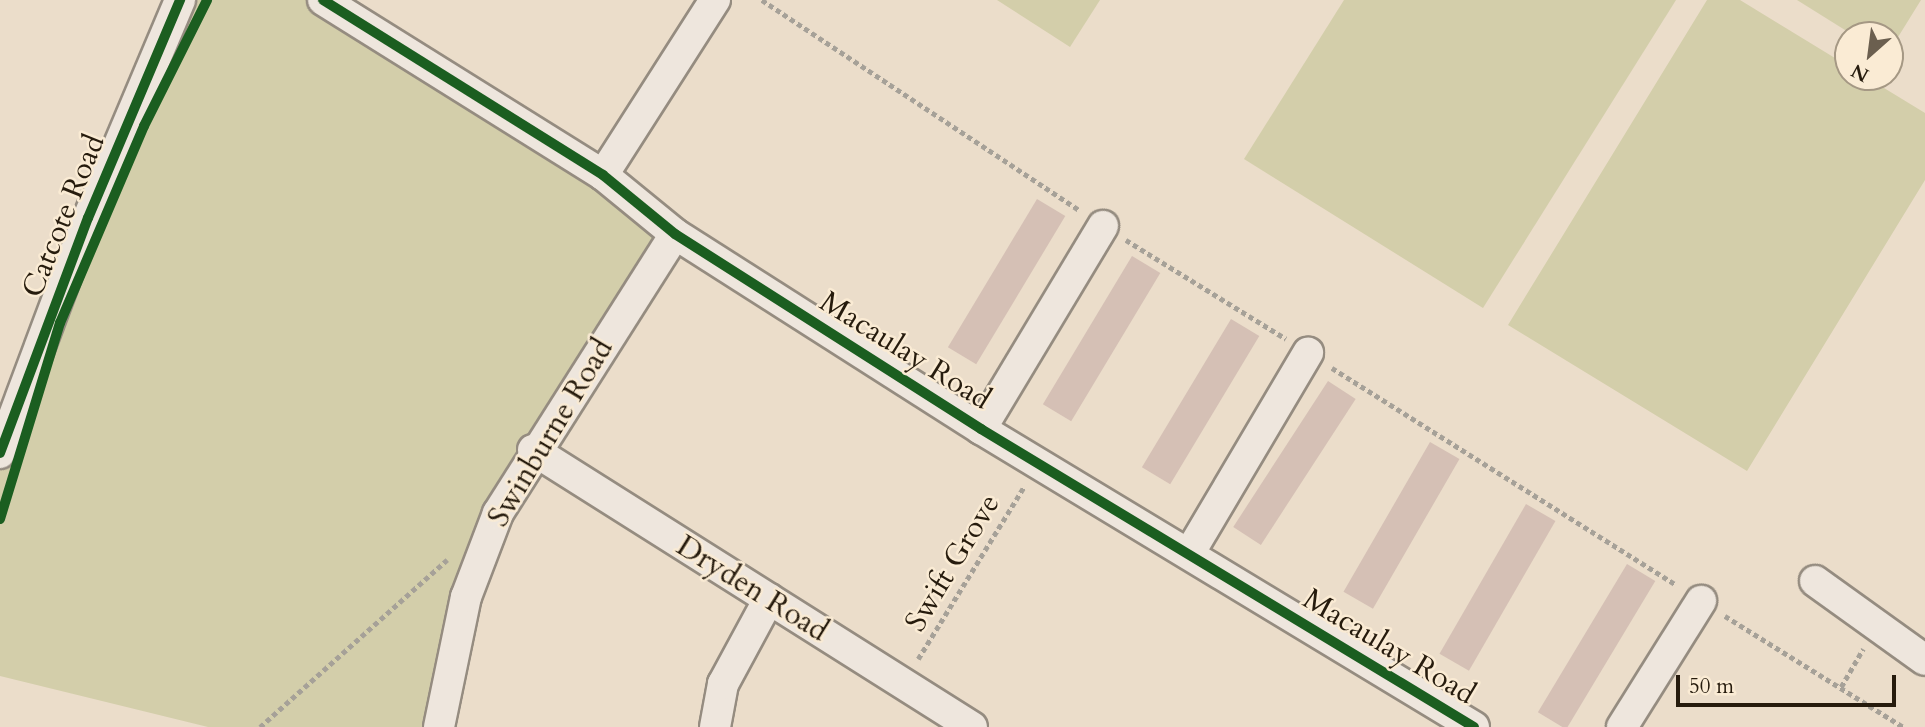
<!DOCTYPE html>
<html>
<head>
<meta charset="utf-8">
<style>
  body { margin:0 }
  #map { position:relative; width:1925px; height:727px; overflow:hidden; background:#ebddca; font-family:Cardo,serif }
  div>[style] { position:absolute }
  .green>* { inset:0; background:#d3ceaa }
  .building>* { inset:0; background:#d5c0b5; transform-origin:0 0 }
  .path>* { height:4.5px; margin-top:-2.25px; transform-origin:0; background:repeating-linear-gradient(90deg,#a6a198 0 5px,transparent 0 8.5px) }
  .roads { filter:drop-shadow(2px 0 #958c80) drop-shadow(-2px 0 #958c80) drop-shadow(0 2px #958c80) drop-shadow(0 -2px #958c80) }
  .minor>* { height:30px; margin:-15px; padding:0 15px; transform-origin:15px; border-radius:15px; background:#eee6dd }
  .cycleway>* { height:10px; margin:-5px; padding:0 5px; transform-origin:5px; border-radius:5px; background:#1b5e20 }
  span { translate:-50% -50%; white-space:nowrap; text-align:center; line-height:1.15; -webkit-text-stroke:5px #faebd4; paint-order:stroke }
  .street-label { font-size:30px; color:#261b0d }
  .north { position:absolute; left:1834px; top:21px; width:70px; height:70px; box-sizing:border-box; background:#faebd4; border:2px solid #a59884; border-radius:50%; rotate:208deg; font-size:19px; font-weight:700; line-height:28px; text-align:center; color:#261b0d }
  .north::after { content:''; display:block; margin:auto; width:24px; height:32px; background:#6b5f4f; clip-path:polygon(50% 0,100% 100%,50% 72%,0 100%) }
  .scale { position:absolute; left:1676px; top:675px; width:220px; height:32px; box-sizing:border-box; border:4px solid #261b0d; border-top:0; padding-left:9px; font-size:21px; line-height:24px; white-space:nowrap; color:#261b0d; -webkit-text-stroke:5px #faebd4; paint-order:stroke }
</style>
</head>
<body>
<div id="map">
  <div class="green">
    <i style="clip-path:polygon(180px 0,323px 0,675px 234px,466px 597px,439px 727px,208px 727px,0 676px,0 453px)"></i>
    <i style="clip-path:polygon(997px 0,1100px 0,1070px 47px)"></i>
    <i style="clip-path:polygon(1344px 0,1676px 0,1483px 308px,1244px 159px)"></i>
    <i style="clip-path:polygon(1707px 0,1740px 0,1848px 66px,1848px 77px,1866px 77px,1925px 113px,1925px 180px,1747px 471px,1508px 325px)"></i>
    <i style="clip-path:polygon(1797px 0,1921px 0,1890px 50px,1890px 35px,1853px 35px)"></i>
  </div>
  <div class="building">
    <i style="left:1037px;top:199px;width:33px;height:173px;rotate:31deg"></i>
    <i style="left:1132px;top:256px;width:33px;height:173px;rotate:31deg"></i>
    <i style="left:1231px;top:319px;width:33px;height:173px;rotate:31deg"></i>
    <i style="left:1328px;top:381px;width:33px;height:174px;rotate:33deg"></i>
    <i style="left:1430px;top:442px;width:34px;height:173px;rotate:30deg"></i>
    <i style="left:1526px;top:504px;width:34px;height:173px;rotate:30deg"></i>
    <i style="left:1627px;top:564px;width:33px;height:173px;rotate:31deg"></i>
  </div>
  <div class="path">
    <i style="left:762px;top:0;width:382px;rotate:33.5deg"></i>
    <i style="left:1126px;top:240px;width:188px;rotate:31.7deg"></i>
    <i style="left:1332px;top:368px;width:407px;rotate:32.2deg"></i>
    <i style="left:1725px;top:616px;width:210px;rotate:31.9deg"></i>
    <i style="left:918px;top:659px;width:201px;rotate:-58.4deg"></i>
    <i style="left:1841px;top:687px;width:44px;rotate:-59.9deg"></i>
    <i style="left:260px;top:727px;width:251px;rotate:-41.8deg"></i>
  </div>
  <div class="roads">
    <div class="minor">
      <i style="left:323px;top:0;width:330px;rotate:32deg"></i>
      <i style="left:603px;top:175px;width:93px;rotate:39.3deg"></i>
      <i style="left:675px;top:234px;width:363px;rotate:32.5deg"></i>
      <i style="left:981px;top:429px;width:576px;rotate:31.15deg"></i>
      <i style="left:603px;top:175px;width:208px;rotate:-57.4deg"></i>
      <i style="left:981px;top:429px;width:237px;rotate:-59deg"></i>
      <i style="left:533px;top:450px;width:519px;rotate:32.25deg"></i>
      <i style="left:0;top:453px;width:251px;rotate:-69.5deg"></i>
      <i style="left:88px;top:218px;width:237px;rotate:-67.1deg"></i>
      <i style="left:1189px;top:554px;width:234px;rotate:-59.4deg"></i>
      <i style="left:1815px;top:581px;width:135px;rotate:35.7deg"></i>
      <i style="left:439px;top:727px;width:133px;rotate:-78.3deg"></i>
      <i style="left:466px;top:597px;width:90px;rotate:-69.1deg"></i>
      <i style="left:498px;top:513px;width:330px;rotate:-57.6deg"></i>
      <i style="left:715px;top:727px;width:44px;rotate:-79.5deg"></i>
      <i style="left:723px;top:684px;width:97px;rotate:-61.6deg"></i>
      <i style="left:1622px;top:727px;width:149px;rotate:-57.9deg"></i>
    </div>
  </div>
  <div class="cycleway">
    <i style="left:323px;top:0;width:330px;rotate:32deg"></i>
    <i style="left:603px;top:175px;width:93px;rotate:39.3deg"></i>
    <i style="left:675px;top:234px;width:363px;rotate:32.5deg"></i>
    <i style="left:981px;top:429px;width:576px;rotate:31.15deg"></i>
    <i style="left:0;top:453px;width:251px;rotate:-69.5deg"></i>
    <i style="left:88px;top:218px;width:237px;rotate:-67.1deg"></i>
    <i style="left:0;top:519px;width:205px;rotate:-73deg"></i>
    <i style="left:60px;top:323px;width:214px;rotate:-66.9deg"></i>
    <i style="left:144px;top:126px;width:141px;rotate:-63.4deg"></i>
  </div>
  <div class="street-label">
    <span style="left:64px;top:216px;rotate:-68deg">Catcote Road</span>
    <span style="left:905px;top:351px;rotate:32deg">Macaulay Road</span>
    <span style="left:551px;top:433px;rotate:-59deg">Swinburne Road</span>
    <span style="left:953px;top:563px;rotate:-59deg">Swift Grove</span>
    <span style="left:752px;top:589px;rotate:32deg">Dryden Road</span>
    <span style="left:1389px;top:647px;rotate:31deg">Macaulay Road</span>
  </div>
  <div class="north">N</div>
  <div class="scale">50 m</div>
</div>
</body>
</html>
